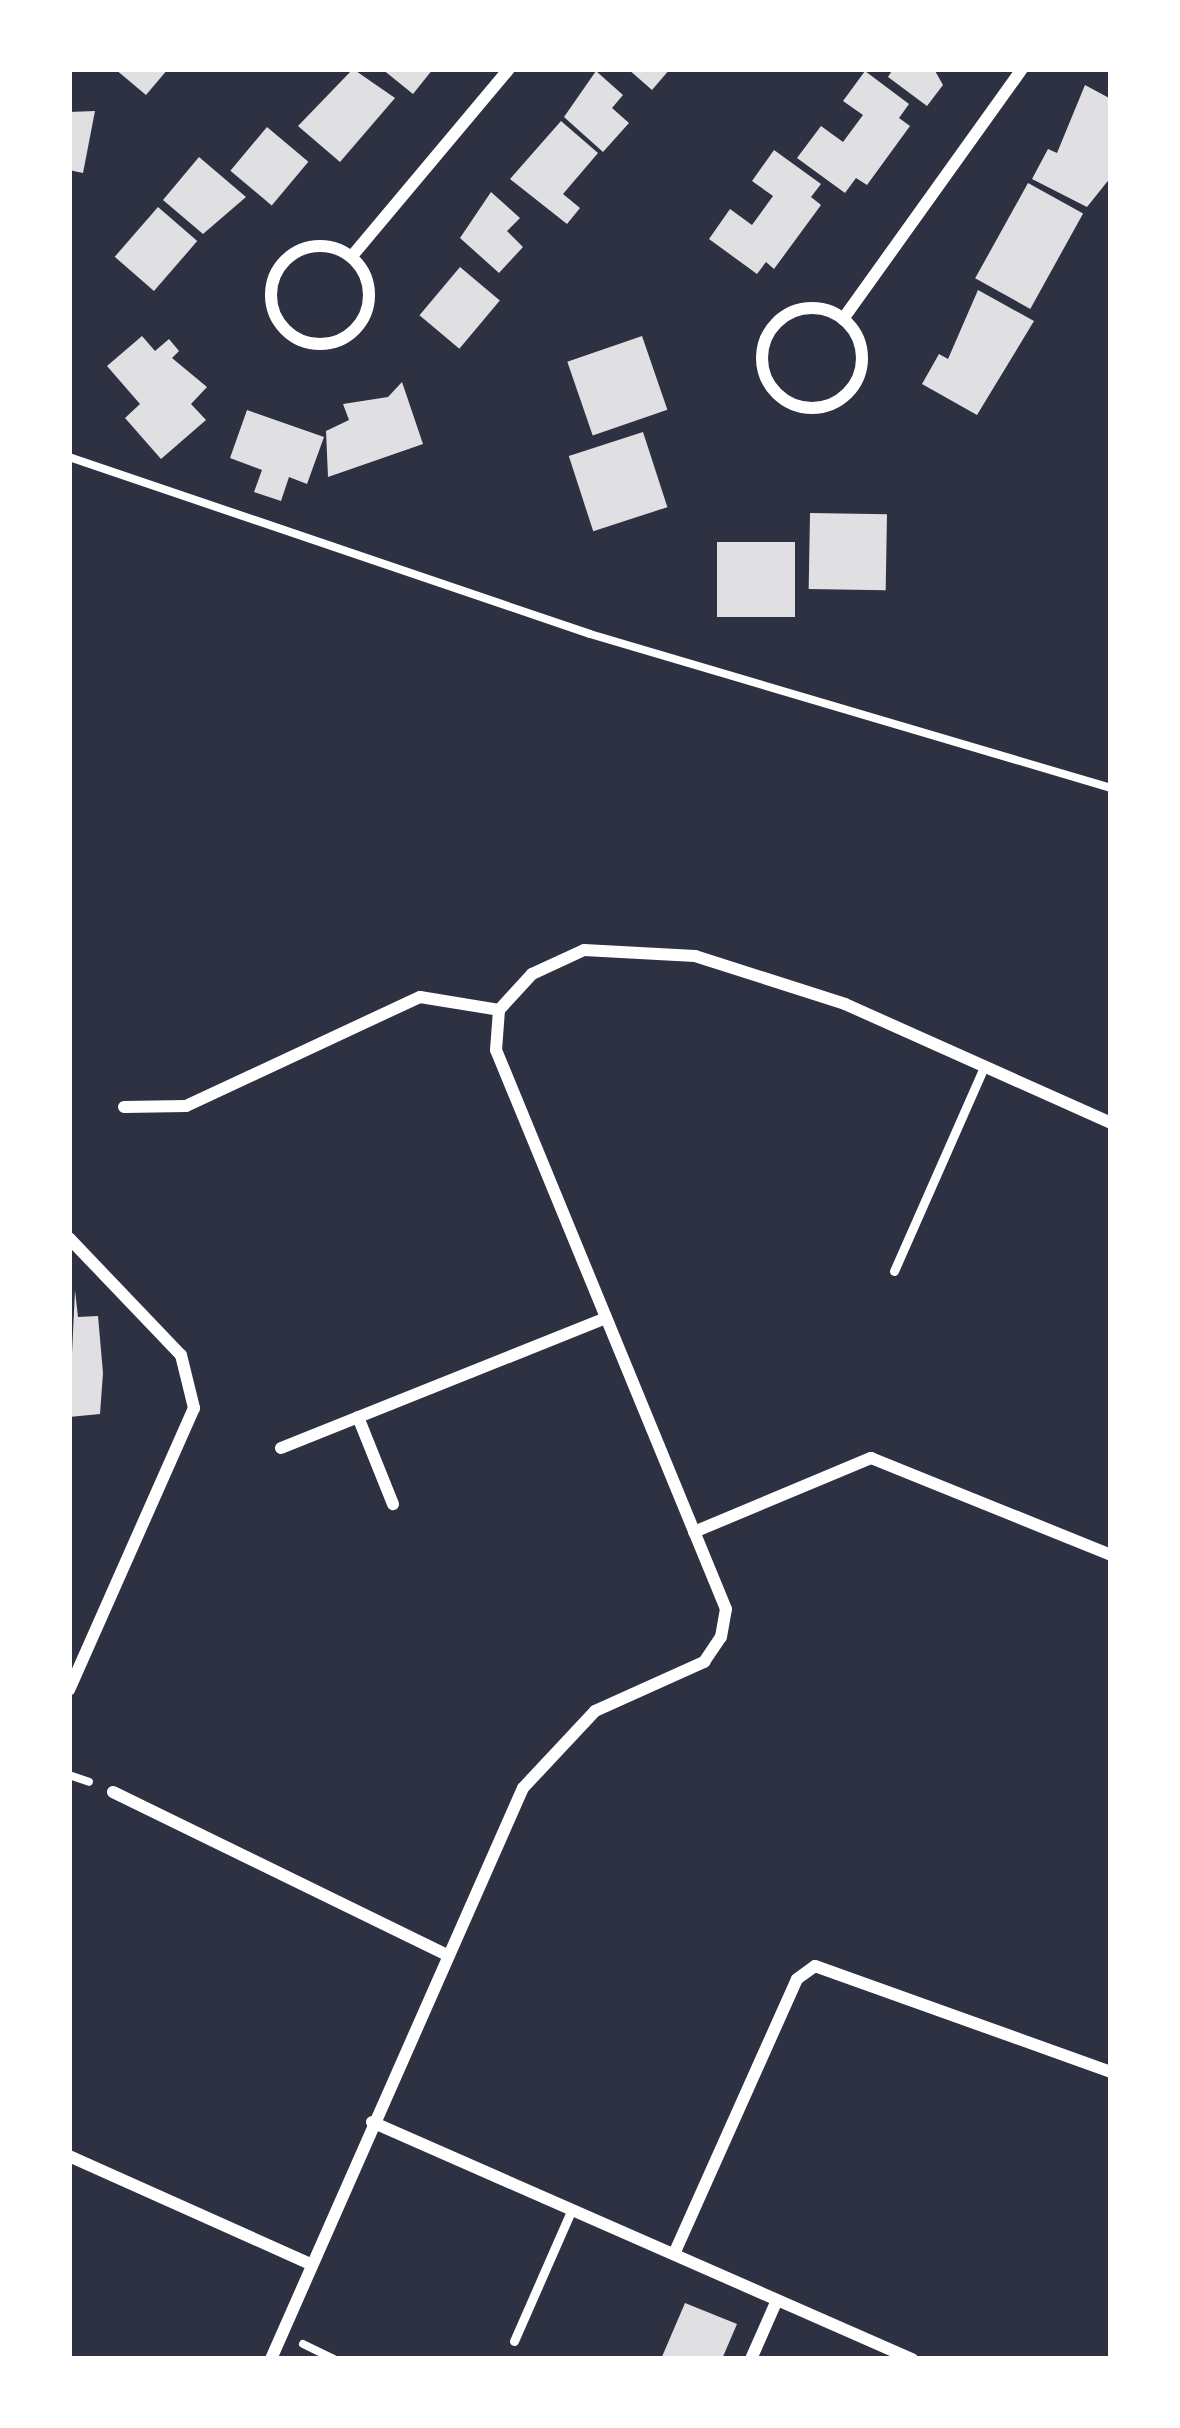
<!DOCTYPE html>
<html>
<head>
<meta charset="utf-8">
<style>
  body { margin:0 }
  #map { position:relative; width:1180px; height:2428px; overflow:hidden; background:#2d3142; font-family:"Space Grotesk",sans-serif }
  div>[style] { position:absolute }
  .building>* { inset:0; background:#e0e0e3; transform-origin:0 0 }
  .path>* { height:8px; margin:-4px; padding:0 4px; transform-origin:4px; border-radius:4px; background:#fff }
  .service>* { height:9px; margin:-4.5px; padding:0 4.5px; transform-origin:4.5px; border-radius:4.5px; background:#fff }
  .minor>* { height:12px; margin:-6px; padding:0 6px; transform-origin:6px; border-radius:6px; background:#fff }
  .minor>.ring { margin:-6px; padding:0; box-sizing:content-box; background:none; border:12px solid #fff; border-radius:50% }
  span { translate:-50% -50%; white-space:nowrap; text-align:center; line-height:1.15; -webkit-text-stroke:12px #fff; paint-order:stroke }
  .frame { position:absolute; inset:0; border:72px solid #fff; pointer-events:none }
</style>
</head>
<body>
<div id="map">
  <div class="building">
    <i style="clip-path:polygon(115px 69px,168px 69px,146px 95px)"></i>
    <i style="clip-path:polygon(353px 69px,395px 98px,340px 162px,298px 126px)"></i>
    <i style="clip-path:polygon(382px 69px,433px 69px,413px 94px)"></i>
    <i style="clip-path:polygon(628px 69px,670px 69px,652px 90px)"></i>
    <i style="clip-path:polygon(893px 69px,934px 69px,943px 85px,927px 106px,888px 77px)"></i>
    <i style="clip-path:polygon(596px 71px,623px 95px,612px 108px,629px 123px,603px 152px,564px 117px)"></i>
    <i style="clip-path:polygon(865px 71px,909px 104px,899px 118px,910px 126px,867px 185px,856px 178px,845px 193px,797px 158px,821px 126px,843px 142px,863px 115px,843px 101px)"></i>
    <i style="clip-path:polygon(1085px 85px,1111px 99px,1111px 177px,1087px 207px,1032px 179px,1048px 149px,1057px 153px)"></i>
    <i style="clip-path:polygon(95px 111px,83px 173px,69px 170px,69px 112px)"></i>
    <i style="clip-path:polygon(561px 121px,598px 153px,563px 194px,580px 208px,567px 224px,510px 179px)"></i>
    <i style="left:267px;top:127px;width:54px;height:57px;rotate:40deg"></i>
    <i style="clip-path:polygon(774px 150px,821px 184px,811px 197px,821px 205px,774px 269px,766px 262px,757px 274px,709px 239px,730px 209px,752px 225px,773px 196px,752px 181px)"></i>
    <i style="clip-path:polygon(199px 157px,246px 197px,203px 234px,163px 200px)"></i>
    <i style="left:1028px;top:183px;width:63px;height:109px;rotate:29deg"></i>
    <i style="clip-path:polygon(491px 192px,520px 218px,507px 231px,523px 247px,499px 273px,460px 238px)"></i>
    <i style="left:158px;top:207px;width:52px;height:66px;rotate:41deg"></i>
    <i style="left:460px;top:267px;width:52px;height:63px;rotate:40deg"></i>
    <i style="clip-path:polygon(978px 290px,1034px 321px,977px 415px,922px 384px,939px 354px,948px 359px)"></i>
    <i style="clip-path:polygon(142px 336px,155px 351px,169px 339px,179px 351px,172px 358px,207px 387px,191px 404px,206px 420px,161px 459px,125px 418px,140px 404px,107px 366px)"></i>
    <i style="left:642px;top:336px;width:78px;height:79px;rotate:71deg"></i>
    <i style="clip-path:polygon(402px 382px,423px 444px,328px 477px,326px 431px,349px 420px,343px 404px,388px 397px)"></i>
    <i style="clip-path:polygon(247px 410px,324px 437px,307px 484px,289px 477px,281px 501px,254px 492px,262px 470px,230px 458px)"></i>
    <i style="left:643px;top:432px;width:79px;height:78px;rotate:72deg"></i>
    <i style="left:810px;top:513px;width:77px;height:76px;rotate:1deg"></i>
    <i style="left:717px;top:542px;width:78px;height:75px"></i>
    <i style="clip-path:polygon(75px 1290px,78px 1317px,98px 1316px,103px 1373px,100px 1414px,69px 1417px)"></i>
    <i style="clip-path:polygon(685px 2303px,737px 2324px,722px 2359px,661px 2359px)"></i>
  </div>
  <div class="path">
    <i style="left:69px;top:457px;width:550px;rotate:18.76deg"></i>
    <i style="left:590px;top:634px;width:543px;rotate:16.47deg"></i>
    <i style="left:69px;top:1775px;width:21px;rotate:19deg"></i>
    <i style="left:303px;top:2344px;width:34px;rotate:26deg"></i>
  </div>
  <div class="service">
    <i style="left:894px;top:1271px;width:223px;rotate:-66.2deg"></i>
    <i style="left:514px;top:2341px;width:144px;rotate:-66.3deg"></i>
  </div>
  <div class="minor">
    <i class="ring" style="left:271px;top:246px;width:86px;height:86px"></i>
    <i style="left:352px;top:256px;width:244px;rotate:-50deg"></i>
    <i class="ring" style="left:762px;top:308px;width:88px;height:88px"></i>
    <i style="left:843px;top:319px;width:307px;rotate:-54.4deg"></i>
    <i style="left:499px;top:1010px;width:49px;rotate:-47.5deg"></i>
    <i style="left:532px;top:974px;width:57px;rotate:-24.8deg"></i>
    <i style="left:584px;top:950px;width:111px;rotate:3.1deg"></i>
    <i style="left:695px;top:956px;width:157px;rotate:17.7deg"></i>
    <i style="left:845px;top:1004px;width:291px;rotate:24.1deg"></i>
    <i style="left:124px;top:1107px;width:62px;rotate:-0.9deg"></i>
    <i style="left:186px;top:1106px;width:258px;rotate:-25deg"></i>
    <i style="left:420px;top:997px;width:80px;rotate:9.3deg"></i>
    <i style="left:69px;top:1238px;width:162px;rotate:46.3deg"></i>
    <i style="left:181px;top:1355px;width:55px;rotate:76.2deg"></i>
    <i style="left:194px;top:1408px;width:308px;rotate:113.9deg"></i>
    <i style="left:358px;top:1417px;width:94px;rotate:68.1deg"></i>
    <i style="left:281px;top:1448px;width:350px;rotate:-21.8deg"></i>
    <i style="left:694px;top:1532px;width:192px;rotate:-22.7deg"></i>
    <i style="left:871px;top:1458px;width:259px;rotate:22deg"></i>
    <i style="left:113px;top:1792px;width:372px;rotate:26deg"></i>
    <i style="left:372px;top:2122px;width:590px;rotate:23.7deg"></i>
    <i style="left:69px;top:2156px;width:265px;rotate:24.1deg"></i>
    <i style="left:674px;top:2254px;width:301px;rotate:-65.9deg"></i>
    <i style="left:797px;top:1979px;width:22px;rotate:-36deg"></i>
    <i style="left:815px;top:1966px;width:314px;rotate:19.7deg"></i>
    <i style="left:271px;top:2359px;width:624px;rotate:-66.19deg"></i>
    <i style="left:523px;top:1788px;width:105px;rotate:-46.9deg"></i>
    <i style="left:595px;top:1711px;width:120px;rotate:-24.2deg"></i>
    <i style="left:704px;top:1662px;width:30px;rotate:-56deg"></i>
    <i style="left:721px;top:1637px;width:28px;rotate:-80deg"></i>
    <i style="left:726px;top:1609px;width:604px;rotate:-112.36deg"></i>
    <i style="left:496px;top:1050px;width:40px;rotate:-85.7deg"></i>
    <i style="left:751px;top:2359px;width:64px;rotate:-66.2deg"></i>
  </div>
  <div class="frame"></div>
</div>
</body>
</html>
